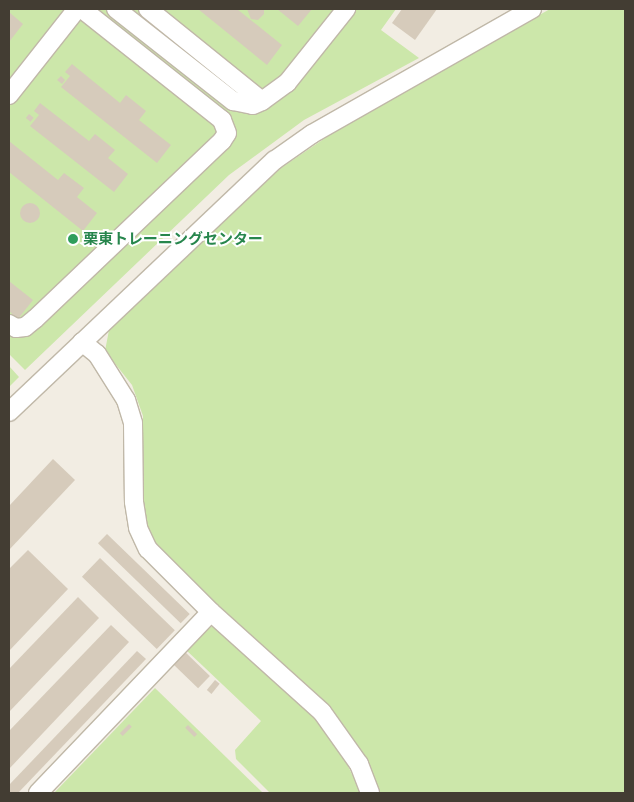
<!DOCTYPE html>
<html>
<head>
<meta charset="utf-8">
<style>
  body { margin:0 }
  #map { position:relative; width:634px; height:802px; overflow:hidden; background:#f2ede3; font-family:Helvetica,"Noto Sans JP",sans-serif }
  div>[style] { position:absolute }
  .green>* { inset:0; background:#cce7aa }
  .building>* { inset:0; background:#d6cbbb; transform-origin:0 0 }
  .round { border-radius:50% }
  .roads { filter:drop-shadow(1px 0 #c0b8a8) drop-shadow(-1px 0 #c0b8a8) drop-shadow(0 1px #c0b8a8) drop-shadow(0 -1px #c0b8a8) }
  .minor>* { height:18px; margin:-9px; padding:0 9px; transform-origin:9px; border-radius:9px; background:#fff }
  .dots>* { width:14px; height:14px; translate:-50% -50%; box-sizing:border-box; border:2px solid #fff; border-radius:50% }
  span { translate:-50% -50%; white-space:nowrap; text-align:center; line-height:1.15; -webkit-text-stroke:4px #fff; paint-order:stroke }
  .leisure-label { font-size:15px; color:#27864d; font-weight:700 }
  .left { translate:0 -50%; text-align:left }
  .frame { position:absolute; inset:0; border:10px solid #433d33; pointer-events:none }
</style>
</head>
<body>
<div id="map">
  <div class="green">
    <i style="clip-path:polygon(9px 9px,396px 9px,381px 30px,419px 58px,304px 120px,229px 175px,25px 370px,9px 354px)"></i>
    <i style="clip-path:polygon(550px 9px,625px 9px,625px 793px,376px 793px,324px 707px,157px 549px,147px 530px,143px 508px,143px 416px,132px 385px,105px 351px,109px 330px,171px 266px,281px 168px,340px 128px)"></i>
    <i style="clip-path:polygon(9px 366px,19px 377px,9px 387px)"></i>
    <i style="clip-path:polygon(211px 627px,216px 627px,311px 713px,336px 741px,361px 793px,270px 793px,236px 759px,235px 750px,261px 721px,185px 649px)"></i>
    <i style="clip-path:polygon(155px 688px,263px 793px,54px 793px)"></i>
  </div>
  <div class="building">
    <i style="clip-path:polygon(198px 9px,237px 9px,282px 45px,267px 65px)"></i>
    <i style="clip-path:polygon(247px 9px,264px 9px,264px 14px,258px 20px,251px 19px)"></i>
    <i style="clip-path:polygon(277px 9px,312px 9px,298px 26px)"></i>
    <i style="clip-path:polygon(402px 9px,437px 9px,415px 40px,392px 23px)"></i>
    <i style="clip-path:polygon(9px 12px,23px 24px,9px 42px)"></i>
    <i style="clip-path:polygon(72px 64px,120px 103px,126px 95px,146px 111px,139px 120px,171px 145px,157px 163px,61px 87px,70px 76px,65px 72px)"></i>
    <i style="clip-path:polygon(61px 76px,65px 80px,62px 84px,57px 80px)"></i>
    <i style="clip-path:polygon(40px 103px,89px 141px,95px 134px,115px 150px,108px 158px,128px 174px,114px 192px,30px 126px,39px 115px,34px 111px)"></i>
    <i style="left:29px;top:114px;width:6px;height:5px;rotate:39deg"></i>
    <i style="clip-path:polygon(9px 141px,58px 180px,64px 173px,84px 188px,77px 197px,97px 213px,83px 231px,9px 172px)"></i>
    <i class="round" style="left:20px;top:203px;width:20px;height:20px"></i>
    <i style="clip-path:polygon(9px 281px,33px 300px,18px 319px,9px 311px)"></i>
    <i style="clip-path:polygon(53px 459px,75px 480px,9px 550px,9px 506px)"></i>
    <i style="left:107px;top:534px;width:115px;height:13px;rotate:44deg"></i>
    <i style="clip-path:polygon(28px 550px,68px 589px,9px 651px,9px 569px)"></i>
    <i style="left:100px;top:558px;width:104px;height:26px;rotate:44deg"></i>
    <i style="clip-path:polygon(78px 597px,99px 618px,9px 712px,9px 669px)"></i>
    <i style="clip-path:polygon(111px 625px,129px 642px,9px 769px,9px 731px)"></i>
    <i style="clip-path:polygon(137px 651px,146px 659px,18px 793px,9px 793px,9px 785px)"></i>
    <i style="left:184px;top:651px;width:36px;height:17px;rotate:44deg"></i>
    <i style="left:215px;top:680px;width:6px;height:13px;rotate:39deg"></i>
    <i style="left:129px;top:724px;width:4px;height:13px;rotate:45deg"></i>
    <i style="left:188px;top:725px;width:13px;height:4px;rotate:45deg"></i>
  </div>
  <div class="roads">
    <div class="minor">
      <i style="left:116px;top:9px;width:149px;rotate:38.2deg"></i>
      <i style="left:233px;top:101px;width:20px;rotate:11deg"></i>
      <i style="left:253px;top:105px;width:10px;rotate:-24deg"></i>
      <i style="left:148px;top:9px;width:146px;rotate:38.9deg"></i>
      <i style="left:262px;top:101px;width:31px;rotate:-36deg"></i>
      <i style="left:287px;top:83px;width:95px;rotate:-51.4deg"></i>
      <i style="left:9px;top:95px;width:110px;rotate:-51.7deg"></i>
      <i style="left:9px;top:324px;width:8px;rotate:30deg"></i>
      <i style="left:16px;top:328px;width:9px;rotate:-6deg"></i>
      <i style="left:25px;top:327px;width:13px;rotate:-39deg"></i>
      <i style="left:35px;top:319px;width:258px;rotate:-43.6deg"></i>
      <i style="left:222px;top:141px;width:9px;rotate:-58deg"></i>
      <i style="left:227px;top:133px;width:14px;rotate:-111deg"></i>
      <i style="left:222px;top:120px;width:179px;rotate:-141.6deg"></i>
      <i style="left:82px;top:342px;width:19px;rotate:39deg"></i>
      <i style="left:97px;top:354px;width:54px;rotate:57.8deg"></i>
      <i style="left:126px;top:400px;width:24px;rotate:73deg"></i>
      <i style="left:133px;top:423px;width:79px;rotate:89.3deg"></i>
      <i style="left:134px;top:502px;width:26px;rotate:81deg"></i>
      <i style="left:138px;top:528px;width:23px;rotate:65deg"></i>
      <i style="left:148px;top:549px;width:89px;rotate:45deg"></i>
      <i style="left:211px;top:612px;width:149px;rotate:42deg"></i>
      <i style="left:322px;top:712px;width:64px;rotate:54.6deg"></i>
      <i style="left:359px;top:764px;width:31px;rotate:69deg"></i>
      <i style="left:9px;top:412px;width:366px;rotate:-43.5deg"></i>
      <i style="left:275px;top:160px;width:45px;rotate:-35.1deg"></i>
      <i style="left:312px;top:134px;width:253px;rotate:-29.6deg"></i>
      <i style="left:38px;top:793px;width:250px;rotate:-46.3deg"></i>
    </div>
  </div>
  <div class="dots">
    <i style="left:73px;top:239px;background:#2e9e5b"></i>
  </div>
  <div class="leisure-label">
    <span class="left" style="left:83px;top:239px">栗東トレーニングセンター</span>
  </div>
  <div class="frame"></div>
</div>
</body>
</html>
